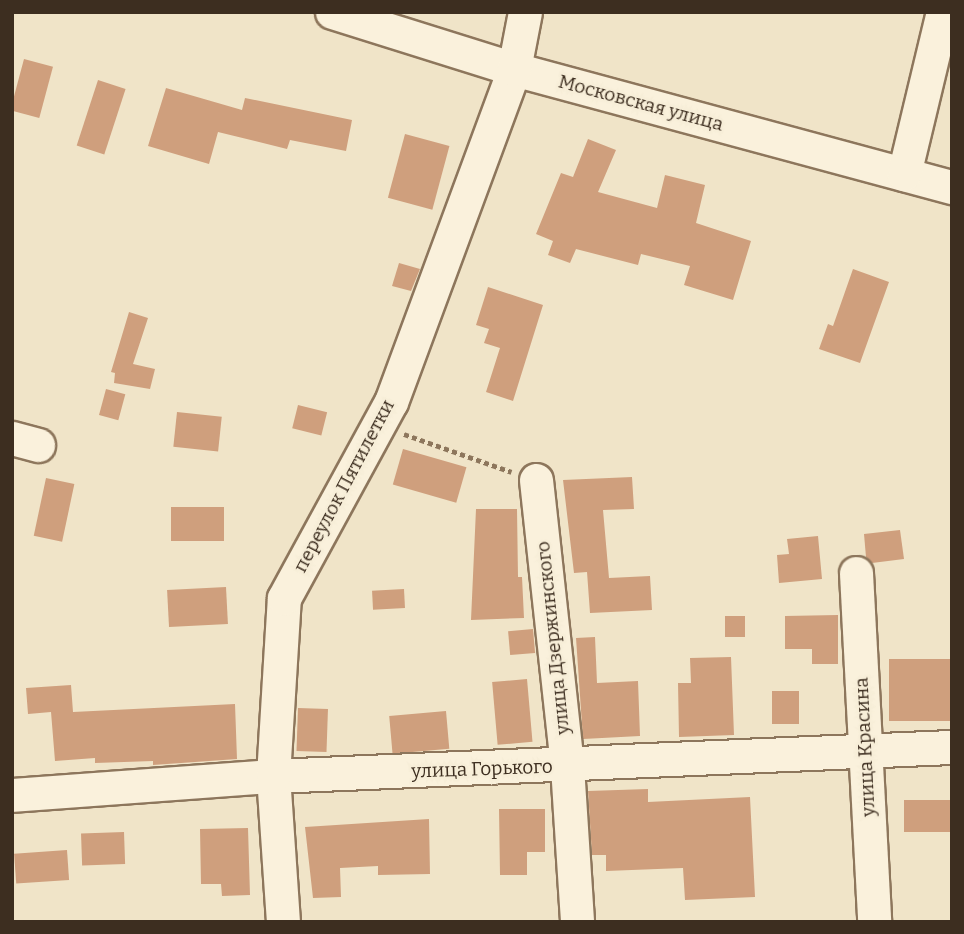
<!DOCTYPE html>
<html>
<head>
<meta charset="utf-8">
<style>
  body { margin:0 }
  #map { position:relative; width:964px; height:934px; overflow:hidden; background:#f0e4c8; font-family:Bitter,serif }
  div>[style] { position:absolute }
  .building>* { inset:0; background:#cf9f7d; transform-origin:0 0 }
  .path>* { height:4.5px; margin-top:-2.25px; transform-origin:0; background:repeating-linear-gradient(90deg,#8d765c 0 5px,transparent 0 8.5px) }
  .roads { filter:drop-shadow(2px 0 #8d765c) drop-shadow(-2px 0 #8d765c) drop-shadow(0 2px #8d765c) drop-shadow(0 -2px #8d765c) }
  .minor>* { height:33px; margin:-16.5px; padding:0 16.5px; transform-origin:16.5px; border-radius:16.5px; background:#faf1dc }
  span { translate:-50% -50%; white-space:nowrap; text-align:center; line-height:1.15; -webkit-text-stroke:5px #f7eed8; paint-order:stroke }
  .street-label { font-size:19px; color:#3d2e20 }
  .frame { position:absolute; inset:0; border:14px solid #3d2e20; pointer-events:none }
</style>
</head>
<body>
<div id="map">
  <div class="building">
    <i style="left:24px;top:59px;width:30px;height:53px;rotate:15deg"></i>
    <i style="left:98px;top:80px;width:29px;height:69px;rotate:18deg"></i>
    <i style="clip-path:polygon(166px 88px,242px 110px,245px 98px,352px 120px,346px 151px,290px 140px,287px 149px,218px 132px,209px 164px,148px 146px)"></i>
    <i style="left:405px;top:134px;width:46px;height:66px;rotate:15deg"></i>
    <i style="clip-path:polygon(588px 139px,616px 150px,598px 192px,657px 208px,665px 175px,705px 185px,696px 223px,751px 241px,733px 300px,684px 285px,690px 266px,641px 254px,638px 265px,576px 249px,570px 263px,548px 255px,553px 241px,536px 234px,561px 173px,573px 177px)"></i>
    <i style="clip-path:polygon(399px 263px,420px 269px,411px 291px,392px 286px)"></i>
    <i style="clip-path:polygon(853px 269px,889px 282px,860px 363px,819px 349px,828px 324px,833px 326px)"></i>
    <i style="clip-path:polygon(488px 287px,543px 305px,513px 401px,486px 392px,500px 348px,484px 343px,489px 329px,476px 325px)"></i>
    <i style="clip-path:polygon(129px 312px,148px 318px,133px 364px,155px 369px,150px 389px,114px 383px,115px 373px,111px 372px)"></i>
    <i style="left:106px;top:389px;width:20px;height:27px;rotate:15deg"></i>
    <i style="left:298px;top:405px;width:30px;height:24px;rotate:14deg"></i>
    <i style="left:177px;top:412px;width:45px;height:35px;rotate:6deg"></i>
    <i style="left:403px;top:449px;width:66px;height:37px;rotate:16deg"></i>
    <i style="clip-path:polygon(632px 477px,634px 509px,603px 510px,609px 578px,650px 576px,652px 610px,590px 613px,587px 572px,574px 573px,563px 480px)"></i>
    <i style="left:46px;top:478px;width:29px;height:59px;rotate:12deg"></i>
    <i style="left:171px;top:507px;width:53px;height:34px"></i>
    <i style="clip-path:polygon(476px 509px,517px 509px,518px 577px,522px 577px,524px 618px,471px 620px)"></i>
    <i style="clip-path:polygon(900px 530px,904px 559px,872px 563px,866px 557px,864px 534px)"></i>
    <i style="clip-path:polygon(818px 536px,822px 579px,779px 583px,777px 555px,789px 554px,787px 539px)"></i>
    <i style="left:226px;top:587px;width:37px;height:59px;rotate:87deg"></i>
    <i style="left:404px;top:589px;width:19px;height:32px;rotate:87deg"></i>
    <i style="clip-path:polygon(838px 615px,838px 664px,812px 664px,812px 649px,785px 649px,785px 616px)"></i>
    <i style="left:725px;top:616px;width:20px;height:21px"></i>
    <i style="left:533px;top:629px;width:24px;height:25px;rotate:85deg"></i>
    <i style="clip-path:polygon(595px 637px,597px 683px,638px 681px,640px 736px,583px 739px,576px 638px)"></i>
    <i style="clip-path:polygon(731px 657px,734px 735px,679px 737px,678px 683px,691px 683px,690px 658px)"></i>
    <i style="left:952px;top:659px;width:62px;height:63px;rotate:90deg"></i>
    <i style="left:527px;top:679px;width:63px;height:35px;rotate:85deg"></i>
    <i style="clip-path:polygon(71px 685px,73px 712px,235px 704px,237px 759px,153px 765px,153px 761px,95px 763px,95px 758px,55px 761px,51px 712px,28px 714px,26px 688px)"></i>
    <i style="left:772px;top:691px;width:27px;height:33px"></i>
    <i style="left:298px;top:708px;width:30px;height:43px;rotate:2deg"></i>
    <i style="left:446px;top:711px;width:38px;height:57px;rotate:85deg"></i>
    <i style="clip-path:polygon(648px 789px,648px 802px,750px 797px,755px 897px,685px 900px,683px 868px,606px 871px,606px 855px,592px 855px,588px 791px)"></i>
    <i style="left:904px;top:800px;width:48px;height:32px"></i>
    <i style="clip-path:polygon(499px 809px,545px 809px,545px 852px,527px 852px,527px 875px,500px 875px)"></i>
    <i style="clip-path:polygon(429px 819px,430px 874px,378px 875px,378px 866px,340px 868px,341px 897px,313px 898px,305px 827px)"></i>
    <i style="clip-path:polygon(248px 828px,250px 895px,222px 896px,221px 884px,201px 884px,200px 829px)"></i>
    <i style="left:124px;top:832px;width:32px;height:43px;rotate:88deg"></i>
    <i style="left:67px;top:850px;width:30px;height:53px;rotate:86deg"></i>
  </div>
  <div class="path">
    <i style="left:404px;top:434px;width:114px;rotate:19.4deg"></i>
  </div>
  <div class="roads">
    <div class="minor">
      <i style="left:332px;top:12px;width:191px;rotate:17.4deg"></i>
      <i style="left:514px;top:69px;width:454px;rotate:15.1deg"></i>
      <i style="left:904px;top:174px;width:167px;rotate:-76.5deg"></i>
      <i style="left:12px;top:438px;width:27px;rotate:15deg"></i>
      <i style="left:536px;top:480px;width:288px;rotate:83.8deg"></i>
      <i style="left:567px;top:766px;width:156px;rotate:86.3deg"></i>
      <i style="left:856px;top:573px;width:349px;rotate:87deg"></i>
      <i style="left:12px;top:795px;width:262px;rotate:-4.2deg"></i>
      <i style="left:273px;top:776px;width:680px;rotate:-2.45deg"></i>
      <i style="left:283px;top:922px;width:146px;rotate:-93.9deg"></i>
      <i style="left:273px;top:776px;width:178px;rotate:-86.5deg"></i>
      <i style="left:284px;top:598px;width:223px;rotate:-61.4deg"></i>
      <i style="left:391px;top:402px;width:355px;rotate:-69.7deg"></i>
      <i style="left:514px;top:69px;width:58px;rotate:-79.1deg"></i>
    </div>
  </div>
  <div class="street-label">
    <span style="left:641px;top:103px;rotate:15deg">Московская улица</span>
    <span style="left:344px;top:486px;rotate:-62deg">переулок Пятилетки</span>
    <span style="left:553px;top:638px;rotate:-96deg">улица Дзержинского</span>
    <span style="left:865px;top:747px;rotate:-93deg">улица Красина</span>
    <span style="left:482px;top:769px;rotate:-2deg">улица Горького</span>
  </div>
  <div class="frame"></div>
</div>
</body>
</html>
